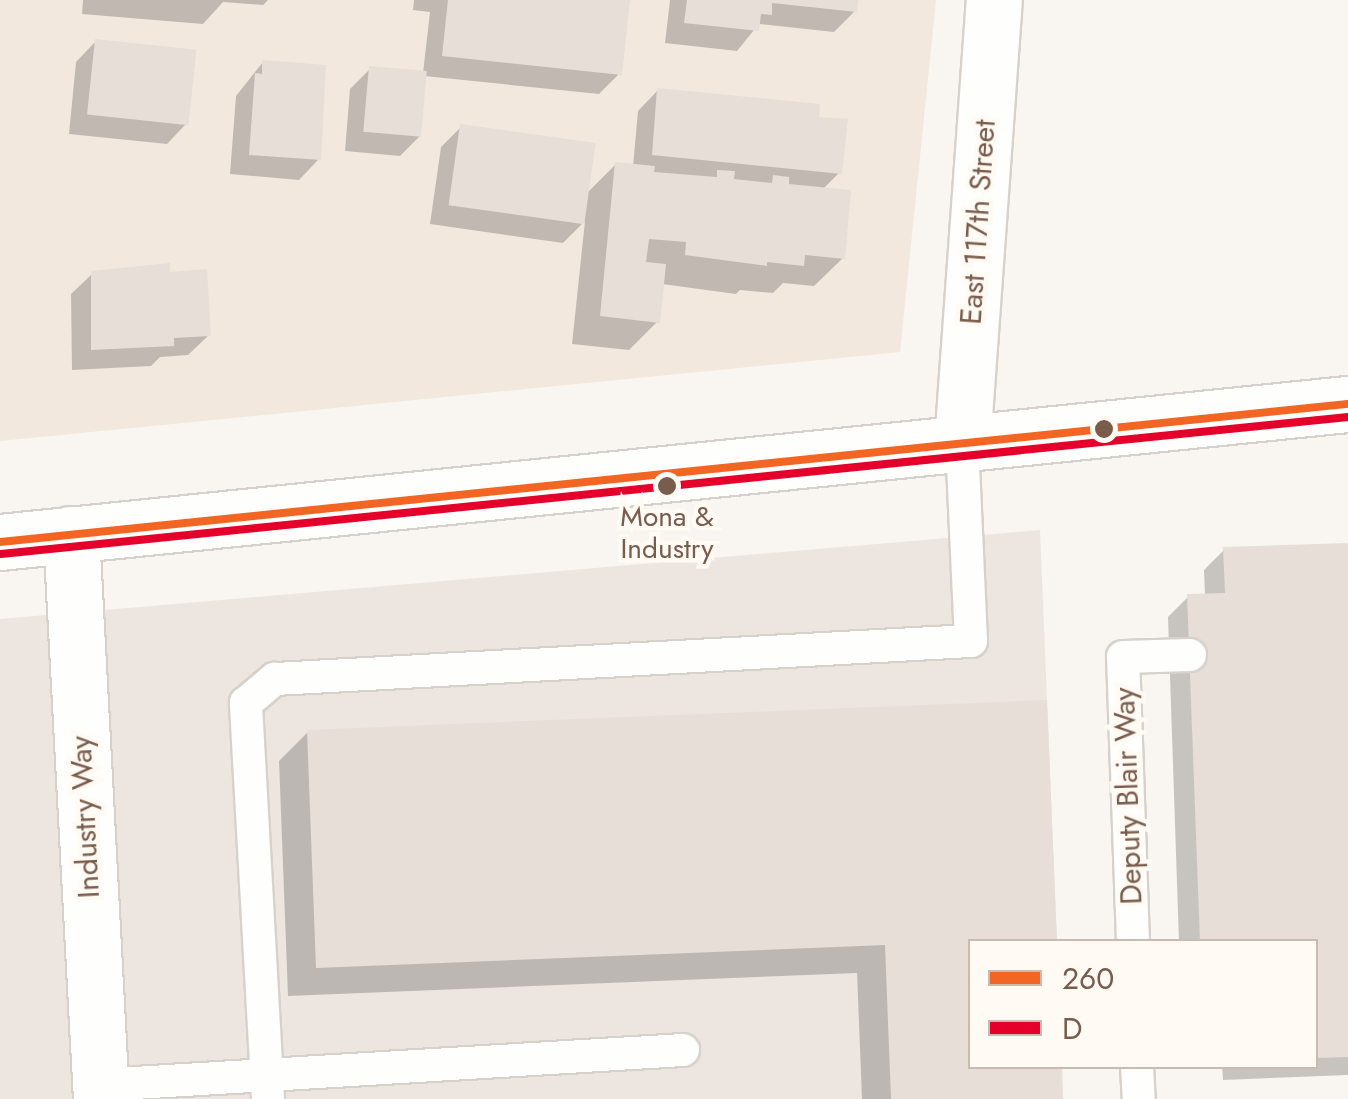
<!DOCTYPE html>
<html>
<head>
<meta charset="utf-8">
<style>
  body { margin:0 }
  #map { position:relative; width:1348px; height:1099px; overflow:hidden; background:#f9f5f0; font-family:Jost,sans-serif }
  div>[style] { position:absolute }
  .residential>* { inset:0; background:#f2e8de }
  .industrial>* { inset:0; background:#ede5e0 }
  .shadow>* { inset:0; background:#0003 }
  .building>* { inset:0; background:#e6ded7; transform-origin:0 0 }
  .roads { filter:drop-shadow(2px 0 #d7d1cb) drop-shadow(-2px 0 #d7d1cb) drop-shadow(0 2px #d7d1cb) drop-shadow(0 -2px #d7d1cb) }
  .service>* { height:32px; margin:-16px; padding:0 16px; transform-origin:16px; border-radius:16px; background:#fefefd }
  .minor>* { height:55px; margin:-27.5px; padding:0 27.5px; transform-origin:27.5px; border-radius:27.5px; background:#fefefd }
  .tertiary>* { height:55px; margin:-27.5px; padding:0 27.5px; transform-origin:27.5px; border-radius:27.5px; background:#fefefd }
  .bus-1>* { height:8px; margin:-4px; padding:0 4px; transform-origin:4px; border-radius:4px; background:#f26522 }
  .bus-2>* { height:8px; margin:-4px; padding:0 4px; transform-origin:4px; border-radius:4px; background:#e4002b }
  .dots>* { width:28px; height:28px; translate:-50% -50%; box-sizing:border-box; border:5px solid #fffaf3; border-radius:50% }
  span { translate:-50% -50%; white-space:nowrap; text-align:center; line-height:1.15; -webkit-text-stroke:9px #fffaf3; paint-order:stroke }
  .bus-label { font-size:28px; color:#7a5c4d }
  .street-label { font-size:30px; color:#7a5c4d }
  .legend { position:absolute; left:968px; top:939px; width:350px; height:130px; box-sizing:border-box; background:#fffaf3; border:2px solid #cabbb1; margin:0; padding:12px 18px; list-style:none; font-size:30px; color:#7a5c4d }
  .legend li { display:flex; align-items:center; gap:20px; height:50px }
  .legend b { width:50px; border:2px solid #cabbb1 }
</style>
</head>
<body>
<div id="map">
  <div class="residential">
    <i style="clip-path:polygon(0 0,936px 0,900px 352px,0 441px)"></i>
  </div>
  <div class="industrial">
    <i style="clip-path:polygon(1040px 530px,1057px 941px,971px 942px,971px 1066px,1063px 1099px,0 1099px,0 619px)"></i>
  </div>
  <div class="shadow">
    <i style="clip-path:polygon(83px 0,268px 0,263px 5px,223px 2px,203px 24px,82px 14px)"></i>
    <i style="clip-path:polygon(414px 0,627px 0,619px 74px,599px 94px,424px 76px,420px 136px,400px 156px,345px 151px,350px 89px,370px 69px,423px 73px,430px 12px,413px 10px)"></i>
    <i style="clip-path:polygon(670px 0,856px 0,855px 11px,834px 32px,759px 24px,737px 51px,665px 43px)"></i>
    <i style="clip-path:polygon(96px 41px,187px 123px,167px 144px,69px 134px,76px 62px)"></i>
    <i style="clip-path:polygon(263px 62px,319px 159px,299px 180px,230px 174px,236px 96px)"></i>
    <i style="clip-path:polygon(658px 90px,816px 119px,840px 172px,822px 190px,843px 258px,814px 286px,783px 283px,773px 293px,740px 290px,736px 294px,662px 284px,658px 321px,629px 350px,572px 344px,585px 221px,563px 243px,430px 224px,441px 147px,461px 127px,587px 193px,616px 164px,633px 166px,638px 111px)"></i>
    <i style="clip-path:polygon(92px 274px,168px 274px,209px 335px,188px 355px,160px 357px,151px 366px,72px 370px,71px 294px)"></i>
    <i style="clip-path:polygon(1348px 545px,1348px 1075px,1223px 1080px,1222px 1066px,1316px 1066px,1316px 942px,1179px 942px,1168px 617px,1188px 597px,1205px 596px,1204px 570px,1224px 550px)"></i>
    <i style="clip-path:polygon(308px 732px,971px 942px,971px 1066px,1060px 1099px,862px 1099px,857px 973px,288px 996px,279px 761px)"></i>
  </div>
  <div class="building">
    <i style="clip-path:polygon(448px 0,630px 0,622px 75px,442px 56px)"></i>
    <i style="clip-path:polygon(687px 0,858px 0,857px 12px,772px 3px,772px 15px,761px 14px,759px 31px,684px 23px)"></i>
    <i style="left:95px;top:39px;width:102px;height:76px;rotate:6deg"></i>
    <i style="clip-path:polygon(262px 60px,326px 65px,321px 160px,249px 155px,255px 73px,262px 74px)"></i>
    <i style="left:369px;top:66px;width:58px;height:66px;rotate:5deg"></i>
    <i style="clip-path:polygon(657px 88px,820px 104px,819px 117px,848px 119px,842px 174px,652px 155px)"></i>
    <i style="left:460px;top:124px;width:137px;height:82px;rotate:8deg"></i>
    <i style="clip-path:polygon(615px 162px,655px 166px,654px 172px,717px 177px,717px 170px,735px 171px,734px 179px,772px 183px,773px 175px,789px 177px,789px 184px,851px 190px,845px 259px,805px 255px,804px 266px,767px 262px,767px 266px,685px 255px,686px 242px,649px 239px,646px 262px,666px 264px,660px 323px,600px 316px)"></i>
    <i style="clip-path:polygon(170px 263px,170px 272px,207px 269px,211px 336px,174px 338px,174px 346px,91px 350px,91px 271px)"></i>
    <i style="clip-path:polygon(1348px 543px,1348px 1057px,1316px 1058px,1316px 942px,1200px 942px,1187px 594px,1225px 593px,1223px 547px)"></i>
    <i style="clip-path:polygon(1047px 700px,1057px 942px,971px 942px,971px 1066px,1062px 1066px,1063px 1099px,891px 1099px,885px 945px,316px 968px,307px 730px)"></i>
  </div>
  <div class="roads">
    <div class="service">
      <i style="left:1133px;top:942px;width:285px;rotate:-92deg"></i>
      <i style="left:1123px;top:657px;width:67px;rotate:-1.7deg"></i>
      <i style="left:1137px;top:1066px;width:33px;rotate:87deg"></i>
      <i style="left:101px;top:1085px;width:583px;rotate:-3.44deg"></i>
      <i style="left:268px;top:1099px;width:397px;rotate:-93.2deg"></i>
      <i style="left:246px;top:703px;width:38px;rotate:-40deg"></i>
      <i style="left:275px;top:679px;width:697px;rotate:-3.13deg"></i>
      <i style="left:971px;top:641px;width:197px;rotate:-92.6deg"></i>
    </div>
    <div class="minor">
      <i style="left:962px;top:444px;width:445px;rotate:-85.9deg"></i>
      <i style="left:71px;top:534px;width:566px;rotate:86.96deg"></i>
    </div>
    <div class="tertiary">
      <i style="left:0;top:542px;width:1355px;rotate:-5.85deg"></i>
    </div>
  </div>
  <div class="bus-1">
    <i style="left:0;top:542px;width:1355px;rotate:-5.85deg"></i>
  </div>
  <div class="bus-2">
    <i style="left:1px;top:554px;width:1354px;rotate:-5.81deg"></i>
  </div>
  <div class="dots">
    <i style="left:1104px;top:429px;background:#7a5c4d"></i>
    <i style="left:667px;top:486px;background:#7a5c4d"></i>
  </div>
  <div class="bus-label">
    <span style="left:667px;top:533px">Mona &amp;<br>Industry</span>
  </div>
  <div class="street-label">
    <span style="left:978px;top:222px;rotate:-86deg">East 117th Street</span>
    <span style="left:1128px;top:796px;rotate:-92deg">Deputy Blair Way</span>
    <span style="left:85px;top:817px;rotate:-93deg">Industry Way</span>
  </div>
  <ul class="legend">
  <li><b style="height:12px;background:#f26522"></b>260</li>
  <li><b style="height:12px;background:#e4002b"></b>D</li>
  </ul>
</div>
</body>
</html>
